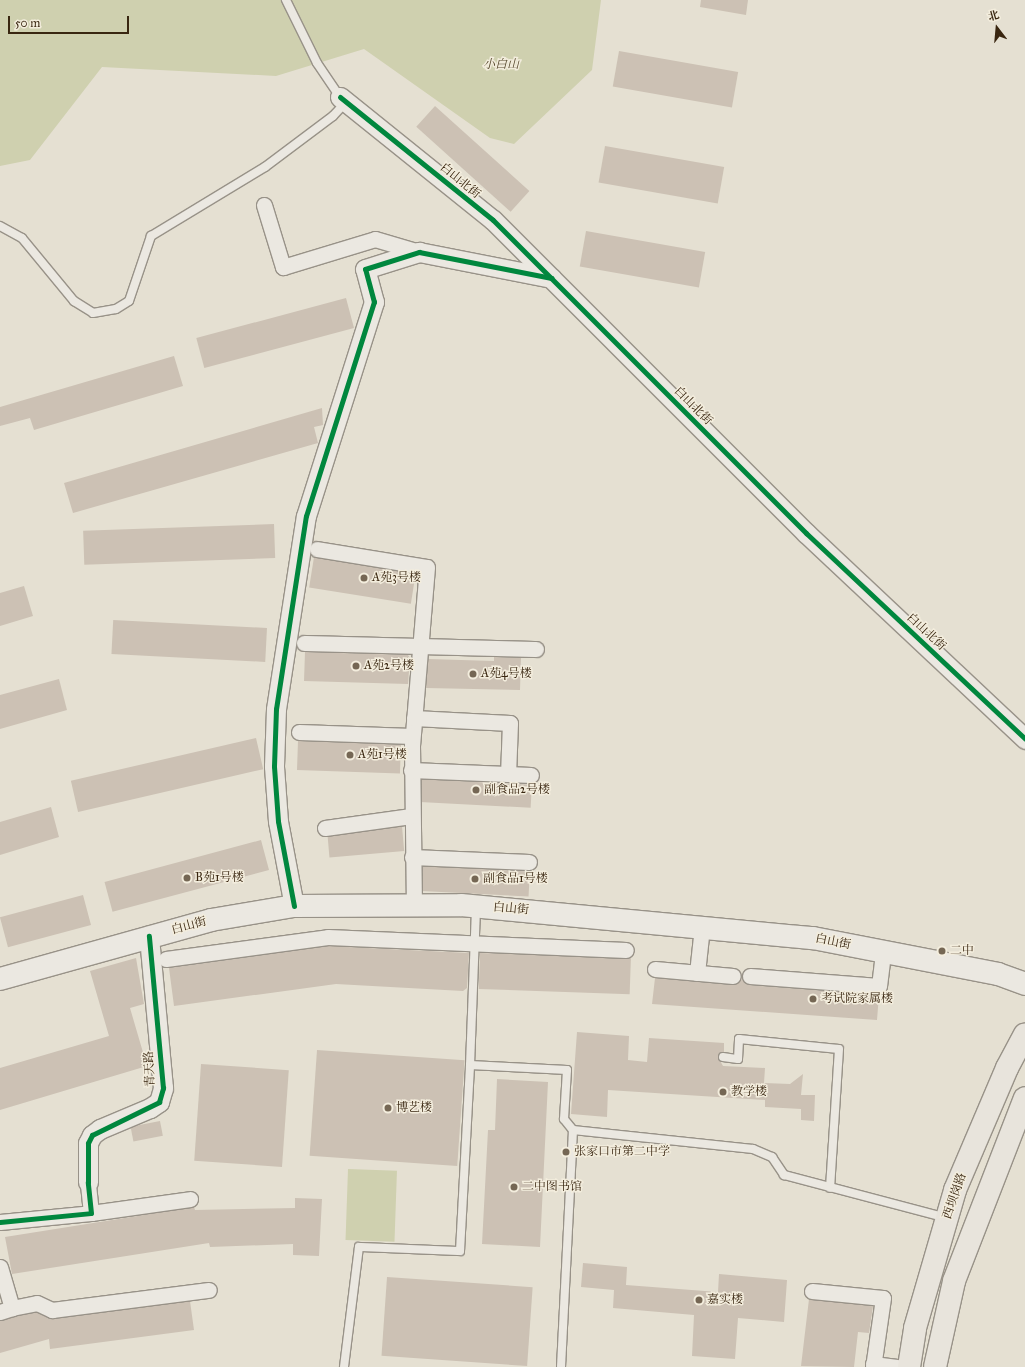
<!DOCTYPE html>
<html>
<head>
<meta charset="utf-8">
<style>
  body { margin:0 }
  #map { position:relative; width:1025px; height:1367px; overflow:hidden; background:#e5e0d2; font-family:"IM FELL Great Primer","Noto Serif SC",serif }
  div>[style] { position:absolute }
  .green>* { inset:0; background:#cfd0af; transform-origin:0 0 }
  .building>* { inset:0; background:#ccc1b4; transform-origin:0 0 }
  .roads { filter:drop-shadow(1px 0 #989288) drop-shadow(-1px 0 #989288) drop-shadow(0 1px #989288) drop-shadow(0 -1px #989288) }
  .service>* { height:8px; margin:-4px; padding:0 4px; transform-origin:4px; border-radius:4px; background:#ebe8e1 }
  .minor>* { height:15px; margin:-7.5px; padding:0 7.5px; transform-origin:7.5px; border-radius:7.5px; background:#ebe8e1 }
  .tertiary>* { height:19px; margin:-9.5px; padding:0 9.5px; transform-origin:9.5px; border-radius:9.5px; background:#ebe8e1 }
  .secondary>* { height:22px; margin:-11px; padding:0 11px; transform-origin:11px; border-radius:11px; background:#ebe8e1 }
  .primary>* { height:22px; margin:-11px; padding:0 11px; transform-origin:11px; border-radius:11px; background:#e8e4dc }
  .cycleway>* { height:5px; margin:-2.5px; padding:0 2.5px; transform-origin:2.5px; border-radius:2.5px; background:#00873e }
  .dots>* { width:11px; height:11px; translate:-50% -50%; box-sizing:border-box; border:2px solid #f3eddd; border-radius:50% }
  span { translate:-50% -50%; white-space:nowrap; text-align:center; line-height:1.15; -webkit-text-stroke:3px #f3eddd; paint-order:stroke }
  .park-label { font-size:12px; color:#5a4d31; font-style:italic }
  .street-label { font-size:12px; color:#392610 }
  .poi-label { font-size:12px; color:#392610 }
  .left { translate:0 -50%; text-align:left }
  .north { position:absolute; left:977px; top:8px; width:40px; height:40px; -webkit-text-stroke:3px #f3eddd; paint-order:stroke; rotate:344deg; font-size:11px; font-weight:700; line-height:16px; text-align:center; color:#392610 }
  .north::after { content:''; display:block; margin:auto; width:14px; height:18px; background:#392610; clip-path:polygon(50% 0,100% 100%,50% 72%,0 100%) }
  .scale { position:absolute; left:8px; top:16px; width:121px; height:18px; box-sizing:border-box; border:2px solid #392610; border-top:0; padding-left:5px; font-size:12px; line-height:14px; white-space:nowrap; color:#392610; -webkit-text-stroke:3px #f3eddd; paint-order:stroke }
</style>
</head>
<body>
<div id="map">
  <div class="green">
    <i style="clip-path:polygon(0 0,601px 0,592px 70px,514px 144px,490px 138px,364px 49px,276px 76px,102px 67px,30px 160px,0 166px)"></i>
    <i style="left:348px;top:1169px;width:49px;height:71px;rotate:2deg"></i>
  </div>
  <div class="building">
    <i style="clip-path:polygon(701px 0,748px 0,746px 15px,700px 7px)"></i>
    <i style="left:619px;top:51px;width:121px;height:36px;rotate:10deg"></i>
    <i style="left:435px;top:106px;width:127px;height:28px;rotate:42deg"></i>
    <i style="left:605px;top:146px;width:121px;height:37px;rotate:10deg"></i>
    <i style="left:586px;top:231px;width:121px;height:36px;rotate:10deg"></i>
    <i style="left:346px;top:298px;width:31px;height:155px;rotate:75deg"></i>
    <i style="clip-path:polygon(174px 356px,183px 386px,34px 430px,30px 418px,0 426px,0 407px)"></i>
    <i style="clip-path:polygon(322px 408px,323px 425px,314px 427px,318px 443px,73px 513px,64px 483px)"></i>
    <i style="left:274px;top:524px;width:34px;height:191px;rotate:88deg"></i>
    <i style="left:314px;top:557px;width:103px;height:31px;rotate:9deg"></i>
    <i style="clip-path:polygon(24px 586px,33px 616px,0 626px,0 593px)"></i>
    <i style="left:267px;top:628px;width:34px;height:154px;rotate:93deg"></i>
    <i style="clip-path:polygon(305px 652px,408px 655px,410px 658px,408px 684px,304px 681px)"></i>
    <i style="clip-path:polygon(494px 657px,521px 658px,520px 690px,426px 688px,428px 659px,494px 661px)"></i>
    <i style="clip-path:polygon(59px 679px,67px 710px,0 729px,0 695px)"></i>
    <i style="left:256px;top:738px;width:32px;height:190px;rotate:77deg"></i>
    <i style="left:298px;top:741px;width:103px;height:29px;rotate:2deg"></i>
    <i style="left:421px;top:779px;width:111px;height:23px;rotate:3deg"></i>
    <i style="clip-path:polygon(51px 807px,59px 837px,0 855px,0 822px)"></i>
    <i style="left:402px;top:826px;width:25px;height:75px;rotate:85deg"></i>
    <i style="left:261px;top:840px;width:31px;height:162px;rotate:75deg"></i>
    <i style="left:423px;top:866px;width:107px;height:25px;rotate:3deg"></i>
    <i style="left:83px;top:895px;width:31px;height:86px;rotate:75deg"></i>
    <i style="clip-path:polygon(328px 946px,469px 953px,467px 988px,463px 991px,336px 984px,174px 1006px,169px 968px)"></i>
    <i style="left:480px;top:953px;width:151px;height:36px;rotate:2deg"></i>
    <i style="clip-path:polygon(136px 958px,144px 1004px,130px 1008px,147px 1066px,0 1110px,0 1068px,109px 1036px,90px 971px)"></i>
    <i style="clip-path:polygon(655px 978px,732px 985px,741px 979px,749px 985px,879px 995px,877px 1020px,652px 1004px)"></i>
    <i style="clip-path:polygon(577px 1032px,629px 1036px,628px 1060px,647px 1062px,649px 1038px,724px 1043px,724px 1052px,718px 1057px,723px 1066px,765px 1068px,764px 1083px,790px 1084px,803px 1074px,801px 1095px,815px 1095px,814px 1121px,801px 1120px,801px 1109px,765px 1107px,765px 1100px,608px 1090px,607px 1117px,571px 1114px)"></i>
    <i style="left:317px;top:1050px;width:148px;height:106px;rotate:4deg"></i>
    <i style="left:201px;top:1064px;width:88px;height:97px;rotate:4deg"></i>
    <i style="clip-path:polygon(497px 1079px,548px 1082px,540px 1247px,482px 1244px,488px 1130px,495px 1130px)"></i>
    <i style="left:160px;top:1121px;width:15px;height:30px;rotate:79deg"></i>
    <i style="clip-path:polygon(295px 1198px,322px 1199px,319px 1256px,293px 1255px,293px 1244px,210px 1247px,209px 1243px,12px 1274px,5px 1237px,194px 1207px,195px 1210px,295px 1208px)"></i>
    <i style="clip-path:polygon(583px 1263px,627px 1267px,626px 1285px,718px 1292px,719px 1274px,787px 1280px,784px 1322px,738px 1318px,735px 1359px,692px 1356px,694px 1315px,613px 1308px,614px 1290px,581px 1287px)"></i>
    <i style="left:387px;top:1277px;width:146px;height:79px;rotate:4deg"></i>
    <i style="clip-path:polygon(809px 1299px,873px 1306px,869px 1333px,858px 1332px,854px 1367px,801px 1366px)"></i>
    <i style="clip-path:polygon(190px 1301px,194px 1330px,50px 1349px,49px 1339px,0 1353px,0 1321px,14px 1317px,36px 1312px,53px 1319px)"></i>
  </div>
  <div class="roads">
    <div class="service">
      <i style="left:286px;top:0;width:70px;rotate:63.8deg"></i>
      <i style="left:317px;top:63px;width:41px;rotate:55.9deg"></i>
      <i style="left:0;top:226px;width:25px;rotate:29deg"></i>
      <i style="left:22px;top:238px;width:82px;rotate:50.5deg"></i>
      <i style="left:74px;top:301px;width:22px;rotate:32deg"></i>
      <i style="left:93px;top:313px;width:23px;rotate:-10deg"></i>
      <i style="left:116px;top:309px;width:15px;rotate:-32deg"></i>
      <i style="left:129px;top:301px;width:69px;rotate:-71.3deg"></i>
      <i style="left:151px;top:236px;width:133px;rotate:-31.2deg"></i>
      <i style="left:265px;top:167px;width:85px;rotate:-36.9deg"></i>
      <i style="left:333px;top:116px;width:19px;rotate:-47deg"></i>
      <i style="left:723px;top:1057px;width:15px;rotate:8deg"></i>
      <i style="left:738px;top:1059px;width:20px;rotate:-87deg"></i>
      <i style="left:739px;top:1039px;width:100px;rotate:5.7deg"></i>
      <i style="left:839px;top:1049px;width:139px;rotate:93.7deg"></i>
      <i style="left:470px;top:1065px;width:158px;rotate:-87.8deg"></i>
      <i style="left:344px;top:1367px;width:121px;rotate:-82.9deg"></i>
      <i style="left:359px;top:1247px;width:101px;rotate:2.3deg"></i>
      <i style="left:460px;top:1251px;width:186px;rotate:-86.9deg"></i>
      <i style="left:470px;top:1065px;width:97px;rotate:3deg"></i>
      <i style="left:567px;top:1070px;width:49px;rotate:93.5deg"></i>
      <i style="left:564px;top:1119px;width:14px;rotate:51deg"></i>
      <i style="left:561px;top:1367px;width:237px;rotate:-87.1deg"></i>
      <i style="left:573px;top:1130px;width:181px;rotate:6deg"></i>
      <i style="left:753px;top:1149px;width:21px;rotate:23deg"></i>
      <i style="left:772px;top:1157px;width:22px;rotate:56deg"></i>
      <i style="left:784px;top:1175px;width:169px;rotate:14.8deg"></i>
    </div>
    <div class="minor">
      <i style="left:264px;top:205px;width:65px;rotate:73deg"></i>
      <i style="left:283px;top:267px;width:96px;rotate:-16.9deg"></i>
      <i style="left:375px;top:239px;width:46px;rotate:16.5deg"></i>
      <i style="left:317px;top:549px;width:111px;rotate:9.3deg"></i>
      <i style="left:427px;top:567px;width:179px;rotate:94.8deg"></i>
      <i style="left:412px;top:745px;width:160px;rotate:89.3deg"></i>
      <i style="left:304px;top:643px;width:232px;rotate:1.5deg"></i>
      <i style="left:414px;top:718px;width:96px;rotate:3deg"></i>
      <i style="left:510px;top:723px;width:51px;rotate:92.2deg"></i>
      <i style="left:299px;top:732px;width:113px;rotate:2deg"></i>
      <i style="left:411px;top:770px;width:120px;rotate:2.4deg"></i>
      <i style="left:325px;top:828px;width:87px;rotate:-7.9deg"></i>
      <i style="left:412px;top:857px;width:117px;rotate:2.4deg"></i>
      <i style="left:166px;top:959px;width:163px;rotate:-7.7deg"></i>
      <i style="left:328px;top:937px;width:298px;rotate:2.5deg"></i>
      <i style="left:655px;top:969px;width:78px;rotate:5.1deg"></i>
      <i style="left:697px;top:973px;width:46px;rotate:-83.8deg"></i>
      <i style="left:750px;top:976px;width:129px;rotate:4.4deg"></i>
      <i style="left:879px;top:986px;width:34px;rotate:-83deg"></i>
      <i style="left:91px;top:1213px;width:100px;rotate:-8deg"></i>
      <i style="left:0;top:1222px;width:91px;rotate:-5.6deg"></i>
      <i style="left:91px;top:1213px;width:31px;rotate:-96deg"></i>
      <i style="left:0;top:1267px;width:43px;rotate:73.7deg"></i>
      <i style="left:12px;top:1308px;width:13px;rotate:162deg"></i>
      <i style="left:812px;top:1291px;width:71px;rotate:5.6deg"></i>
      <i style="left:883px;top:1298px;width:70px;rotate:98.2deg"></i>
      <i style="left:12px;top:1308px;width:25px;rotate:-11deg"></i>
      <i style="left:37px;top:1303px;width:17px;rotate:25deg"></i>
      <i style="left:52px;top:1310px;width:158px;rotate:-7.3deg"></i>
      <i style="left:873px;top:1364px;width:24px;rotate:7deg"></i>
    </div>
    <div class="tertiary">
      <i style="left:340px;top:97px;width:196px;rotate:38.8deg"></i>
      <i style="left:493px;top:220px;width:443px;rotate:45deg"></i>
      <i style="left:806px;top:533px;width:301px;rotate:43.2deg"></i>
      <i style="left:294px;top:906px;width:86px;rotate:-100.7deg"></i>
      <i style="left:278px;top:821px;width:55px;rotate:-94.2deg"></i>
      <i style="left:274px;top:766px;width:57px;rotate:-88deg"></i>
      <i style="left:276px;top:709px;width:195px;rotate:-81.2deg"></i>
      <i style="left:306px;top:516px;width:225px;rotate:-72.4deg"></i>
      <i style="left:374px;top:302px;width:34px;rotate:-105deg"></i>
      <i style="left:365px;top:269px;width:57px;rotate:-17.5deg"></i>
      <i style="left:419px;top:252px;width:135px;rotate:11.1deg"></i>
      <i style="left:88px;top:1182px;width:39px;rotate:-90deg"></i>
      <i style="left:88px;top:1143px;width:9px;rotate:-63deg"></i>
      <i style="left:92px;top:1135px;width:10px;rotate:-37deg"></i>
      <i style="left:100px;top:1129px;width:54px;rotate:-22.8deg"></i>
      <i style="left:150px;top:1108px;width:11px;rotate:-34deg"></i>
      <i style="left:159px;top:1102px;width:15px;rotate:-74deg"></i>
      <i style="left:163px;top:1088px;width:153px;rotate:-95.3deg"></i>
    </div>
    <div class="secondary">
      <i style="left:0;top:979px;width:219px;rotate:-15.6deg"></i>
      <i style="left:211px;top:920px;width:84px;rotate:-9.6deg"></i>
      <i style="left:294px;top:906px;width:167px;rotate:-0.3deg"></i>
      <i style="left:461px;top:905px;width:354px;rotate:5.4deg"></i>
      <i style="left:813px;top:938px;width:188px;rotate:11deg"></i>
      <i style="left:998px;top:974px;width:29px;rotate:20deg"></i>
    </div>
    <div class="primary">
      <i style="left:909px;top:1367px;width:39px;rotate:-81deg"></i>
      <i style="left:915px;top:1328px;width:144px;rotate:-73.8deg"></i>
      <i style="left:955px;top:1190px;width:133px;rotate:-66.9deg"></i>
      <i style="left:1007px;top:1068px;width:38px;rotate:-62deg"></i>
      <i style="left:935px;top:1367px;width:88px;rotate:-77.5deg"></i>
      <i style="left:954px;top:1281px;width:196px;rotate:-68.8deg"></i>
    </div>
  </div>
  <div class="cycleway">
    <i style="left:340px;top:97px;width:196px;rotate:38.8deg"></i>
    <i style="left:493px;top:220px;width:443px;rotate:45deg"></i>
    <i style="left:806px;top:533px;width:301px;rotate:43.2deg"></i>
    <i style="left:294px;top:906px;width:86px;rotate:-100.7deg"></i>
    <i style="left:278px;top:821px;width:55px;rotate:-94.2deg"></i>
    <i style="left:274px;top:766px;width:57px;rotate:-88deg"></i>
    <i style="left:276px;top:709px;width:195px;rotate:-81.2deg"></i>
    <i style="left:306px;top:516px;width:225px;rotate:-72.4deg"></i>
    <i style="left:374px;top:302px;width:34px;rotate:-105deg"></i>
    <i style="left:365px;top:269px;width:57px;rotate:-17.5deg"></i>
    <i style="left:419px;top:252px;width:135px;rotate:11.1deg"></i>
    <i style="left:0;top:1222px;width:91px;rotate:-5.6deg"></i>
    <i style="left:91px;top:1213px;width:31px;rotate:-96deg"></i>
    <i style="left:88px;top:1182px;width:39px;rotate:-90deg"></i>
    <i style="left:88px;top:1143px;width:9px;rotate:-63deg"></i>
    <i style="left:92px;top:1135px;width:75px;rotate:-26.2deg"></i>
    <i style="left:159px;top:1102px;width:15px;rotate:-74deg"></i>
    <i style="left:163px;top:1088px;width:153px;rotate:-95.3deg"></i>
  </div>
  <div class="dots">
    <i style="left:364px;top:578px;background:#756754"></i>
    <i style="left:356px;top:666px;background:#756754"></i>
    <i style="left:473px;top:674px;background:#756754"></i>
    <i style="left:350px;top:755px;background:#756754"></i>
    <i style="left:476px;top:790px;background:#756754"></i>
    <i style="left:187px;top:878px;background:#756754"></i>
    <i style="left:475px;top:879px;background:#756754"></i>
    <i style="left:942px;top:951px;background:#756754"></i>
    <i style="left:813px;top:999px;background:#756754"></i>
    <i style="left:723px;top:1092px;background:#756754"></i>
    <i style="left:388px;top:1108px;background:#756754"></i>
    <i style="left:566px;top:1152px;background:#756754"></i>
    <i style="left:514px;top:1187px;background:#756754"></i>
    <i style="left:699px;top:1300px;background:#756754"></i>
  </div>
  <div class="park-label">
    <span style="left:501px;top:65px">小白山</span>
  </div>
  <div class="street-label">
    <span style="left:460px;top:181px;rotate:39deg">白山北街</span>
    <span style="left:693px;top:406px;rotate:45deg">白山北街</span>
    <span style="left:926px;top:632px;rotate:43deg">白山北街</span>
    <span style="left:511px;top:909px;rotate:5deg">白山街</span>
    <span style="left:189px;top:926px;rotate:-15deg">白山街</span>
    <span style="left:833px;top:942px;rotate:11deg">白山街</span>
    <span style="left:150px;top:1069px;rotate:-93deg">青天路</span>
    <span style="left:955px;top:1196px;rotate:-71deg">西坝岗路</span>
  </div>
  <div class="poi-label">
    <span class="left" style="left:372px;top:578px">A苑3号楼</span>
    <span class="left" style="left:364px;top:666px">A苑2号楼</span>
    <span class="left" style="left:481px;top:674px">A苑4号楼</span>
    <span class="left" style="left:358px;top:755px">A苑1号楼</span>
    <span class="left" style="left:484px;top:790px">副食品2号楼</span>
    <span class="left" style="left:195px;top:878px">B苑1号楼</span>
    <span class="left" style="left:483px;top:879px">副食品1号楼</span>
    <span class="left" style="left:950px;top:951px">二中</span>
    <span class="left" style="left:821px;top:999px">考试院家属楼</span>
    <span class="left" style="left:731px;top:1092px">教学楼</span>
    <span class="left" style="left:396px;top:1108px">博艺楼</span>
    <span class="left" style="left:574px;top:1152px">张家口市第二中学</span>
    <span class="left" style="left:522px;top:1187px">二中图书馆</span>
    <span class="left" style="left:707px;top:1300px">嘉实楼</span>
  </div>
  <div class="north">北</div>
  <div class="scale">50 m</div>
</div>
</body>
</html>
